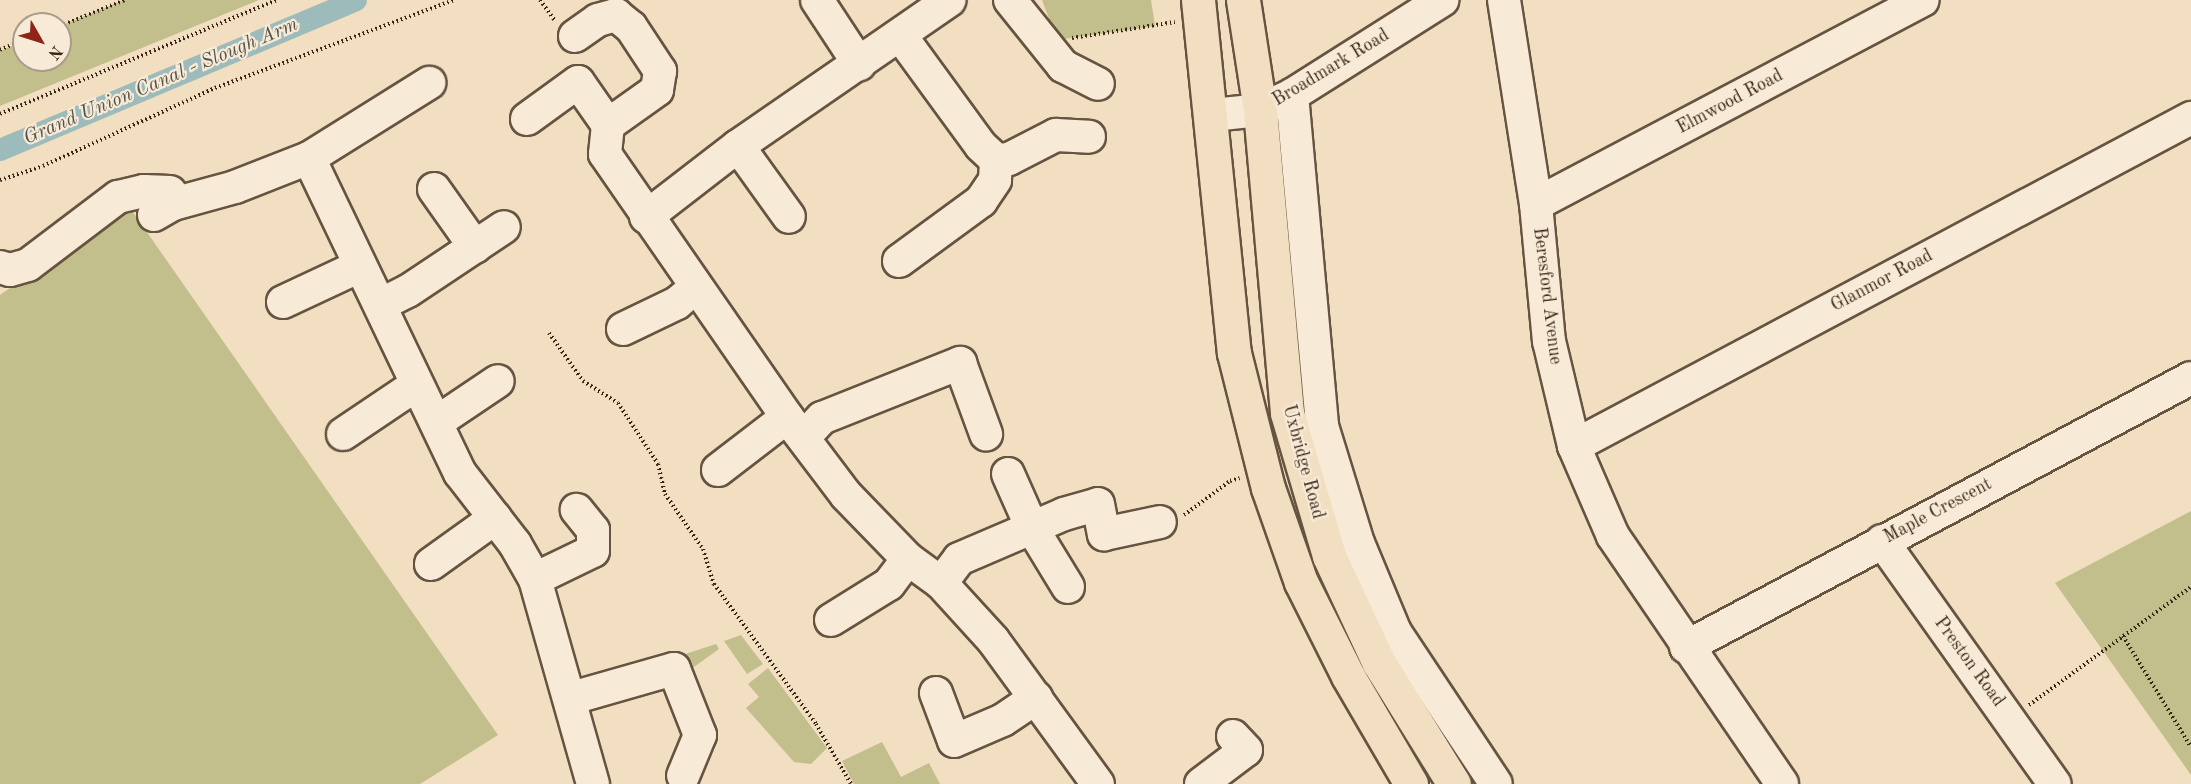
<!DOCTYPE html>
<html>
<head>
<meta charset="utf-8">
<style>
  body { margin:0 }
  #map { position:relative; width:2191px; height:784px; overflow:hidden; background:#f2dec1; font-family:"Old Standard TT",serif }
  div>[style] { position:absolute }
  .green>* { inset:0; background:#c3bf8d }
  .canal>* { height:22px; margin:-11px; padding:0 11px; transform-origin:11px; border-radius:11px; background:#9dbbba }
  .path>* { height:4px; margin-top:-2px; transform-origin:0; background:repeating-linear-gradient(90deg,#382515 0 1.5px,transparent 0 4.5px) }
  .roads { filter:drop-shadow(2px 0 #665340) drop-shadow(-2px 0 #665340) drop-shadow(0 2px #665340) drop-shadow(0 -2px #665340) }
  .minor>* { height:32px; margin:-16px; padding:0 16px; transform-origin:16px; border-radius:16px; background:#f7ead7 }
  .major>* { height:33px; margin:-16.5px; padding:0 16.5px; transform-origin:16.5px; border-radius:16.5px; background:#f2dec1 }
  span { translate:-50% -50%; white-space:nowrap; text-align:center; line-height:1.15; -webkit-text-stroke:4.5px #f7ead7; paint-order:stroke }
  .street-label { font-size:18px; color:#382515 }
  .water-label { font-size:20px; color:#565247; font-style:italic }
  .north { position:absolute; left:12px; top:12px; width:60px; height:60px; box-sizing:border-box; background:#f7ead7; border:2px solid #ab9b89; border-radius:50%; rotate:129deg; font-size:16px; font-weight:700; line-height:24px; text-align:center; color:#382515 }
  .north::after { content:''; display:block; margin:auto; width:21px; height:27px; background:#8f2418; clip-path:polygon(50% 0,100% 100%,50% 72%,0 100%) }
</style>
</head>
<body>
<div id="map">
  <div class="green">
    <i style="clip-path:polygon(124px 0,259px 0,0 106px,0 51px,24px 41px,24px 60px,60px 60px,60px 26px)"></i>
    <i style="clip-path:polygon(1042px 0,1151px 0,1155px 26px,1057px 40px)"></i>
    <i style="clip-path:polygon(128px 205px,498px 735px,420px 784px,0 784px,0 295px)"></i>
    <i style="clip-path:polygon(2191px 511px,2191px 775px,2055px 583px)"></i>
    <i style="clip-path:polygon(741px 635px,763px 664px,747px 674px,724px 641px)"></i>
    <i style="clip-path:polygon(716px 644px,719px 649px,684px 674px,679px 656px)"></i>
    <i style="clip-path:polygon(768px 668px,827px 748px,811px 764px,794px 762px,746px 708px,759px 697px,748px 684px)"></i>
    <i style="clip-path:polygon(882px 742px,901px 777px,929px 763px,940px 784px,854px 784px,842px 761px)"></i>
  </div>
  <div class="canal">
    <i style="left:0;top:150px;width:386px;rotate:-22.8deg"></i>
  </div>
  <div class="path">
    <i style="left:540px;top:0;width:26px;rotate:54deg"></i>
    <i style="left:60px;top:26px;width:70px;rotate:-21.8deg"></i>
    <i style="left:1072px;top:38px;width:104px;rotate:-8.8deg"></i>
    <i style="left:0;top:50px;width:26px;rotate:-23deg"></i>
    <i style="left:0;top:114px;width:299px;rotate:-22.4deg"></i>
    <i style="left:0;top:180px;width:45px;rotate:-18deg"></i>
    <i style="left:43px;top:166px;width:189px;rotate:-24.4deg"></i>
    <i style="left:215px;top:88px;width:255px;rotate:-20.2deg"></i>
    <i style="left:549px;top:333px;width:59px;rotate:54.7deg"></i>
    <i style="left:583px;top:381px;width:41px;rotate:32.2deg"></i>
    <i style="left:618px;top:403px;width:73px;rotate:56.7deg"></i>
    <i style="left:658px;top:464px;width:31px;rotate:77deg"></i>
    <i style="left:665px;top:494px;width:67px;rotate:55.4deg"></i>
    <i style="left:703px;top:549px;width:37px;rotate:73deg"></i>
    <i style="left:714px;top:584px;width:173px;rotate:53.9deg"></i>
    <i style="left:816px;top:724px;width:69px;rotate:59.7deg"></i>
    <i style="left:1184px;top:515px;width:57px;rotate:-36.5deg"></i>
    <i style="left:1230px;top:481px;width:10px;rotate:-17deg"></i>
    <i style="left:2123px;top:636px;width:130px;rotate:58.5deg"></i>
    <i style="left:2029px;top:705px;width:200px;rotate:-36.1deg"></i>
  </div>
  <div class="roads">
    <div class="minor">
      <i style="left:817px;top:0;width:77px;rotate:56.7deg"></i>
      <i style="left:1010px;top:0;width:85px;rotate:51.2deg"></i>
      <i style="left:1063px;top:66px;width:39px;rotate:27deg"></i>
      <i style="left:1504px;top:0;width:206px;rotate:81.1deg"></i>
      <i style="left:1536px;top:204px;width:138px;rotate:84.6deg"></i>
      <i style="left:1549px;top:341px;width:108px;rotate:76.6deg"></i>
      <i style="left:1574px;top:446px;width:98px;rotate:66.6deg"></i>
      <i style="left:1613px;top:536px;width:300px;rotate:55.7deg"></i>
      <i style="left:900px;top:35px;width:137px;rotate:53.9deg"></i>
      <i style="left:981px;top:146px;width:21px;rotate:43deg"></i>
      <i style="left:996px;top:160px;width:13px;rotate:-4deg"></i>
      <i style="left:1009px;top:159px;width:53px;rotate:-27.1deg"></i>
      <i style="left:1056px;top:135px;width:33px;rotate:3deg"></i>
      <i style="left:575px;top:36px;width:28px;rotate:-35deg"></i>
      <i style="left:598px;top:20px;width:19px;rotate:-16deg"></i>
      <i style="left:616px;top:15px;width:19px;rotate:39deg"></i>
      <i style="left:631px;top:27px;width:53px;rotate:56.6deg"></i>
      <i style="left:660px;top:71px;width:19px;rotate:99deg"></i>
      <i style="left:657px;top:90px;width:60px;rotate:144.5deg"></i>
      <i style="left:1292px;top:95px;width:332px;rotate:84.8deg"></i>
      <i style="left:1322px;top:426px;width:122px;rotate:72.9deg"></i>
      <i style="left:1358px;top:543px;width:96px;rotate:67.4deg"></i>
      <i style="left:1395px;top:632px;width:182px;rotate:56.4deg"></i>
      <i style="left:1212px;top:115px;width:48px;rotate:-5.9deg"></i>
      <i style="left:1260px;top:110px;width:35px;rotate:-25deg"></i>
      <i style="left:1292px;top:95px;width:178px;rotate:-32.3deg"></i>
      <i style="left:527px;top:119px;width:63px;rotate:-36deg"></i>
      <i style="left:578px;top:82px;width:52px;rotate:55.1deg"></i>
      <i style="left:608px;top:125px;width:29px;rotate:96deg"></i>
      <i style="left:605px;top:154px;width:320px;rotate:55.3deg"></i>
      <i style="left:787px;top:417px;width:98px;rotate:52.9deg"></i>
      <i style="left:846px;top:495px;width:89px;rotate:45.9deg"></i>
      <i style="left:908px;top:559px;width:41px;rotate:36deg"></i>
      <i style="left:941px;top:583px;width:77px;rotate:47.6deg"></i>
      <i style="left:993px;top:640px;width:178px;rotate:53.9deg"></i>
      <i style="left:738px;top:146px;width:87px;rotate:54.3deg"></i>
      <i style="left:309px;top:158px;width:349px;rotate:64.4deg"></i>
      <i style="left:460px;top:473px;width:90px;rotate:52.2deg"></i>
      <i style="left:515px;top:544px;width:40px;rotate:60.3deg"></i>
      <i style="left:535px;top:579px;width:213px;rotate:74.2deg"></i>
      <i style="left:434px;top:189px;width:71px;rotate:54.7deg"></i>
      <i style="left:1536px;top:204px;width:437px;rotate:-27.8deg"></i>
      <i style="left:154px;top:215px;width:22px;rotate:-30deg"></i>
      <i style="left:173px;top:204px;width:64px;rotate:-15.3deg"></i>
      <i style="left:235px;top:187px;width:79px;rotate:-21.4deg"></i>
      <i style="left:309px;top:158px;width:142px;rotate:-32deg"></i>
      <i style="left:646px;top:217px;width:116px;rotate:-37.7deg"></i>
      <i style="left:738px;top:146px;width:257px;rotate:-34.6deg"></i>
      <i style="left:899px;top:261px;width:102px;rotate:-36.2deg"></i>
      <i style="left:981px;top:201px;width:25px;rotate:-56deg"></i>
      <i style="left:995px;top:180px;width:20px;rotate:-87deg"></i>
      <i style="left:0;top:267px;width:10px;rotate:17deg"></i>
      <i style="left:10px;top:270px;width:19px;rotate:-16deg"></i>
      <i style="left:28px;top:265px;width:113px;rotate:-37.1deg"></i>
      <i style="left:118px;top:197px;width:27px;rotate:-13deg"></i>
      <i style="left:144px;top:191px;width:26px;rotate:2deg"></i>
      <i style="left:283px;top:302px;width:85px;rotate:-25.1deg"></i>
      <i style="left:380px;top:305px;width:31px;rotate:-27deg"></i>
      <i style="left:408px;top:291px;width:115px;rotate:-33.7deg"></i>
      <i style="left:623px;top:329px;width:60px;rotate:-25.7deg"></i>
      <i style="left:677px;top:303px;width:23px;rotate:-40deg"></i>
      <i style="left:437px;top:422px;width:73px;rotate:-33.9deg"></i>
      <i style="left:343px;top:434px;width:88px;rotate:-33.9deg"></i>
      <i style="left:805px;top:436px;width:25px;rotate:-47deg"></i>
      <i style="left:822px;top:418px;width:149px;rotate:-21.7deg"></i>
      <i style="left:960px;top:363px;width:76px;rotate:69.9deg"></i>
      <i style="left:1574px;top:446px;width:699px;rotate:-28deg"></i>
      <i style="left:718px;top:470px;width:87px;rotate:-37.5deg"></i>
      <i style="left:1008px;top:474px;width:59px;rotate:66deg"></i>
      <i style="left:1032px;top:528px;width:69px;rotate:58.6deg"></i>
      <i style="left:1882px;top:541px;width:298px;rotate:54.6deg"></i>
      <i style="left:431px;top:564px;width:79px;rotate:-35.7deg"></i>
      <i style="left:535px;top:579px;width:64px;rotate:-25.8deg"></i>
      <i style="left:593px;top:551px;width:21px;rotate:-90deg"></i>
      <i style="left:593px;top:530px;width:26px;rotate:-129deg"></i>
      <i style="left:941px;top:583px;width:30px;rotate:-53deg"></i>
      <i style="left:959px;top:559px;width:114px;rotate:-23.2deg"></i>
      <i style="left:1064px;top:514px;width:35px;rotate:-16deg"></i>
      <i style="left:1098px;top:504px;width:31px;rotate:79deg"></i>
      <i style="left:1104px;top:534px;width:57px;rotate:-12.1deg"></i>
      <i style="left:831px;top:620px;width:68px;rotate:-31.8deg"></i>
      <i style="left:889px;top:584px;width:31px;rotate:-53deg"></i>
      <i style="left:1686px;top:647px;width:572px;rotate:-28.04deg"></i>
      <i style="left:936px;top:693px;width:51px;rotate:69.4deg"></i>
      <i style="left:954px;top:741px;width:53px;rotate:-23.2deg"></i>
      <i style="left:1003px;top:720px;width:40px;rotate:-34deg"></i>
      <i style="left:572px;top:698px;width:106px;rotate:-15.9deg"></i>
      <i style="left:674px;top:669px;width:71px;rotate:68.5deg"></i>
      <i style="left:700px;top:735px;width:44px;rotate:112.5deg"></i>
      <i style="left:1201px;top:784px;width:56px;rotate:-37.1deg"></i>
      <i style="left:1246px;top:750px;width:19px;rotate:-133deg"></i>
    </div>
    <div class="major">
      <i style="left:1198px;top:0;width:355px;rotate:84.2deg"></i>
      <i style="left:1234px;top:353px;width:139px;rotate:75.9deg"></i>
      <i style="left:1268px;top:488px;width:100px;rotate:70.7deg"></i>
      <i style="left:1301px;top:582px;width:105px;rotate:63.4deg"></i>
      <i style="left:1348px;top:676px;width:125px;rotate:59.7deg"></i>
      <i style="left:1243px;top:0;width:111px;rotate:81.2deg"></i>
      <i style="left:1260px;top:110px;width:304px;rotate:84.9deg"></i>
      <i style="left:1287px;top:413px;width:149px;rotate:73.6deg"></i>
      <i style="left:1329px;top:556px;width:118px;rotate:65deg"></i>
      <i style="left:1379px;top:663px;width:142px;rotate:58.2deg"></i>
    </div>
  </div>
  <div class="street-label">
    <span style="left:1331px;top:68px;rotate:-31deg">Broadmark Road</span>
    <span style="left:1730px;top:102px;rotate:-28deg">Elmwood Road</span>
    <span style="left:1882px;top:281px;rotate:-28deg">Glanmor Road</span>
    <span style="left:1547px;top:296px;rotate:83deg">Beresford Avenue</span>
    <span style="left:1303px;top:462px;rotate:75deg">Uxbridge Road</span>
    <span style="left:1938px;top:511px;rotate:-28deg">Maple Crescent</span>
    <span style="left:1969px;top:662px;rotate:54deg">Preston Road</span>
  </div>
  <div class="water-label">
    <span style="left:161px;top:82px;rotate:-23deg">Grand Union Canal - Slough Arm</span>
  </div>
  <div class="north">N</div>
</div>
</body>
</html>
